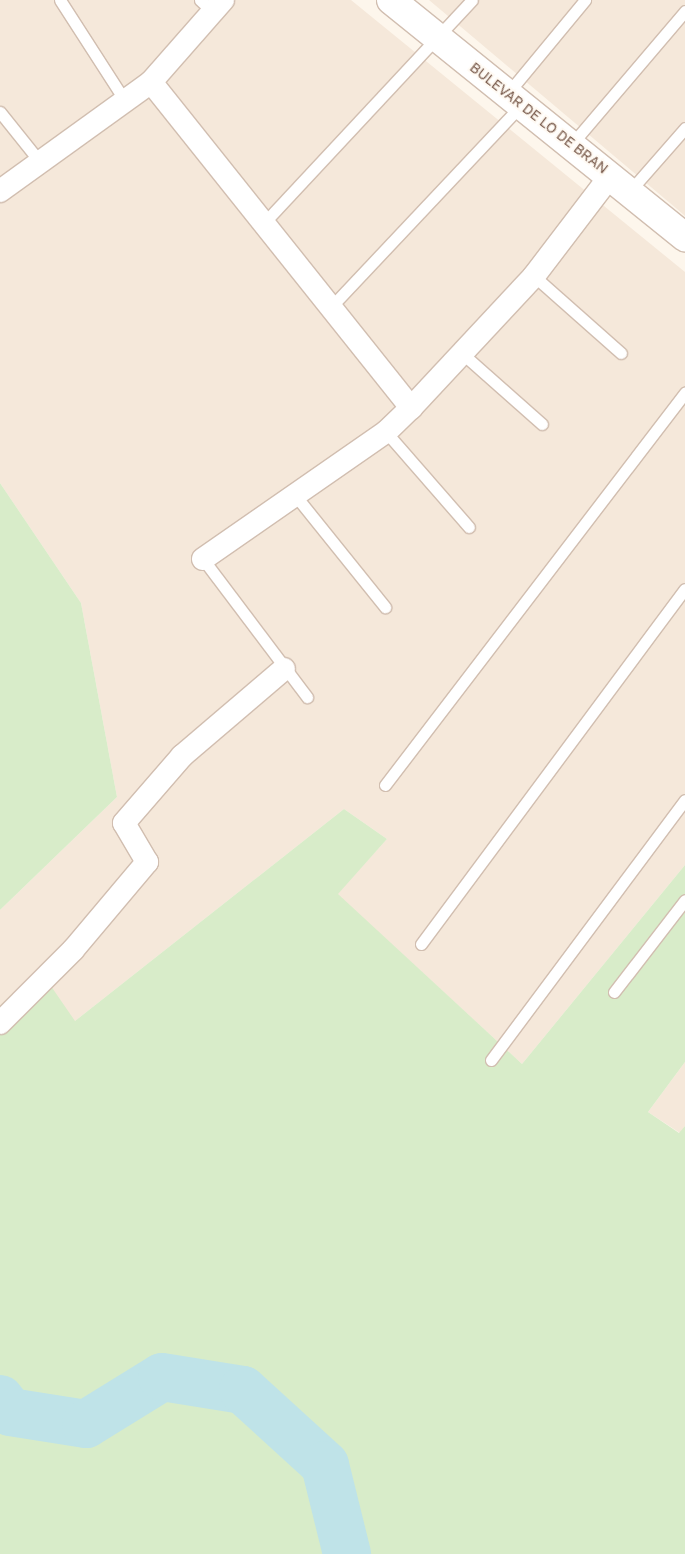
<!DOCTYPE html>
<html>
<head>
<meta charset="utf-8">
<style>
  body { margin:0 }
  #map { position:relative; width:685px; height:1554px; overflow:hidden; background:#fdf6ec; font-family:"Golos Text",sans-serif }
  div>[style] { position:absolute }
  .residential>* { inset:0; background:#f5e8da }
  .green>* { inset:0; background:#d8ecc9 }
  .river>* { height:48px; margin:-24px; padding:0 24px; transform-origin:24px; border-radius:24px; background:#bfe3e8 }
  .roads { filter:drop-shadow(1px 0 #d1beb0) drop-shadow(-1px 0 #d1beb0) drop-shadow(0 1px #d1beb0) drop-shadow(0 -1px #d1beb0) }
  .lane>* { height:11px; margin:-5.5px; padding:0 5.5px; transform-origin:5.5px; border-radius:5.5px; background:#fff }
  .street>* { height:22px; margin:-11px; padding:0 11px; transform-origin:11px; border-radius:11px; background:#fff }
  .secondary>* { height:28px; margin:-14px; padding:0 14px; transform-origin:14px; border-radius:14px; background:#fff }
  span { translate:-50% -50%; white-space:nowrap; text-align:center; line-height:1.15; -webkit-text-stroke:4px #fffaf3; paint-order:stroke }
  .street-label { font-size:14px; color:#7a5c4d }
</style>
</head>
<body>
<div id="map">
  <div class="residential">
    <i style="clip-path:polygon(0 0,351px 0,685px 272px,685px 865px,522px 1064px,337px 894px,387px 839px,344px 809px,75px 1021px,0 1020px,0 910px,117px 797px,81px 603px,0 483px)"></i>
    <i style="clip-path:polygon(429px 0,685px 0,685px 216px,677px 209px)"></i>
    <i style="clip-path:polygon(685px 1062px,685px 1126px,680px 1133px,648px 1112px)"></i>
  </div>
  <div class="green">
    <i style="clip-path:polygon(0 483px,81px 603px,117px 797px,0 910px)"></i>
    <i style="clip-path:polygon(344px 809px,387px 839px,338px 894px,522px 1064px,685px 865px,685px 1062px,648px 1112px,679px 1133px,685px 1126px,685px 1554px,0 1554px,0 1020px,44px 976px,75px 1021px)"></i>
  </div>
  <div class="river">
    <i style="left:0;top:1399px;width:16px;rotate:52deg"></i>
    <i style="left:10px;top:1412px;width:77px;rotate:9deg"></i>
    <i style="left:86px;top:1424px;width:89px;rotate:-31.7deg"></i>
    <i style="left:162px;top:1377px;width:82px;rotate:9.1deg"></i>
    <i style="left:243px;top:1390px;width:111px;rotate:42.4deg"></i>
    <i style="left:325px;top:1465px;width:92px;rotate:76.1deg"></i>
  </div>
  <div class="roads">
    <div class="lane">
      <i style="left:60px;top:0;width:120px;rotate:57.2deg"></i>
      <i style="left:200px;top:0;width:18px;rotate:43deg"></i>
      <i style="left:508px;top:93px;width:121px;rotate:-50.4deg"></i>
      <i style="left:0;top:112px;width:64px;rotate:51.3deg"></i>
      <i style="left:571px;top:145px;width:176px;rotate:-49.6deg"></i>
      <i style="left:629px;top:192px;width:85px;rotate:-48.8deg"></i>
      <i style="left:263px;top:224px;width:306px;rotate:-47deg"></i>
      <i style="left:534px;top:276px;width:116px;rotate:41.5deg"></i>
      <i style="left:330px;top:308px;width:279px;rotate:-46.7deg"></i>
      <i style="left:464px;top:355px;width:104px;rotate:41.5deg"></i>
      <i style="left:386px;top:432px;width:126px;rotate:48.9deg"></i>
      <i style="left:295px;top:495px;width:144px;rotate:51.2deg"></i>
      <i style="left:203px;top:559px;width:173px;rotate:53deg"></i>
      <i style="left:385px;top:785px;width:494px;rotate:-52.6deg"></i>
      <i style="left:421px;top:944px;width:442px;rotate:-53.4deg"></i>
      <i style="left:614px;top:992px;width:116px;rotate:-52.3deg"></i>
      <i style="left:491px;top:1060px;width:324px;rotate:-53.3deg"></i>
    </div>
    <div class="street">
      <i style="left:151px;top:82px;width:417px;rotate:51.4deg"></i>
      <i style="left:0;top:191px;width:186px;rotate:-35.8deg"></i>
      <i style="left:151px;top:82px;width:109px;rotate:-48.7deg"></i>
      <i style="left:203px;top:559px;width:223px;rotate:-34.8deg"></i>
      <i style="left:386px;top:432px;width:35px;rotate:-44deg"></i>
      <i style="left:411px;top:408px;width:180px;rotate:-47deg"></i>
      <i style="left:534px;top:276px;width:127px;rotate:-52.7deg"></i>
      <i style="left:0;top:1023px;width:103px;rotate:-45deg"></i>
      <i style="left:73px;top:950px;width:115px;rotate:-49.9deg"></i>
      <i style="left:147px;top:862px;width:45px;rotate:-120.5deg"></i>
      <i style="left:124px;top:823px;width:89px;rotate:-49.1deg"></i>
      <i style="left:182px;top:756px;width:134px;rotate:-40.5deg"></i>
    </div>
    <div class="secondary">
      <i style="left:391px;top:0;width:378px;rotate:38.9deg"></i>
    </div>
  </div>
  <div class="street-label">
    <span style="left:539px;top:118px;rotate:38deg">BULEVAR DE LO DE BRAN</span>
  </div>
</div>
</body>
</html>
